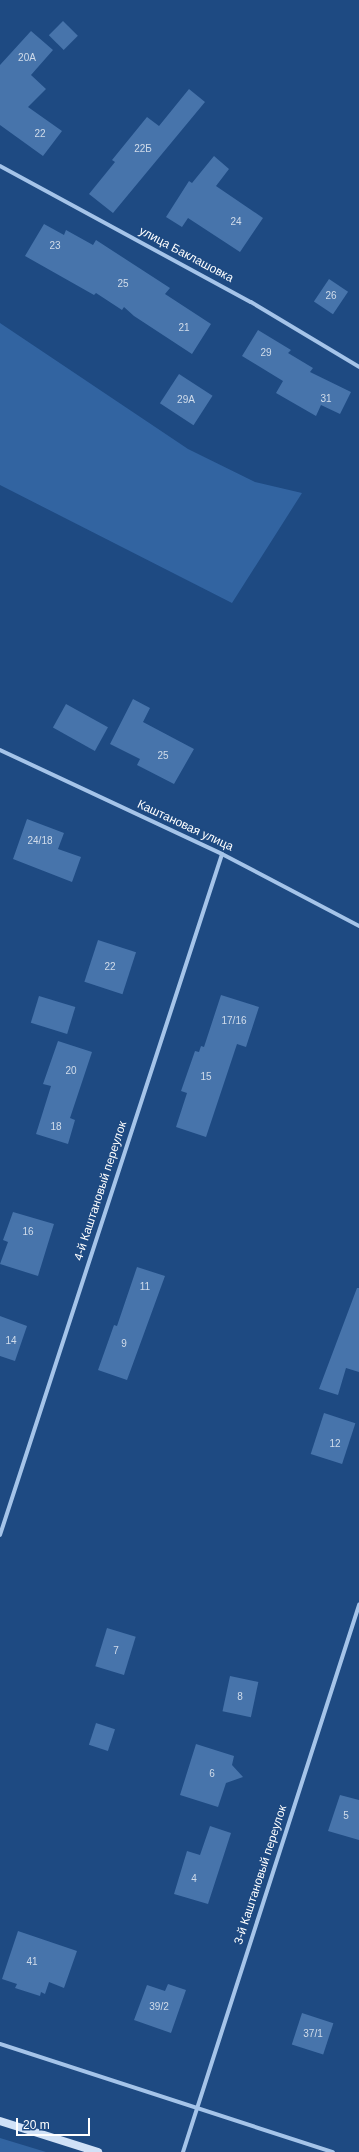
<!DOCTYPE html>
<html>
<head>
<meta charset="utf-8">
<style>
  body { margin:0 }
  #map { position:relative; width:359px; height:2152px; overflow:hidden; background:#1e4a82; font-family:Arial,sans-serif }
  div>[style] { position:absolute }
  .green>* { inset:0; background:#3264a1 }
  .building>* { inset:0; background:#4774ab; transform-origin:0 0 }
  .street>* { height:4px; margin:-2px; padding:0 2px; transform-origin:2px; border-radius:2px; background:#a5c4e9 }
  .secondary>* { height:8px; margin:-4px; padding:0 4px; transform-origin:4px; border-radius:4px; background:#d0e1f7 }
  span { translate:-50% -50%; white-space:nowrap; text-align:center; line-height:1.15; -webkit-text-stroke:3px #1e4a82; paint-order:stroke }
  .number-label { font-size:10px; color:#d1dcea }
  .number-label span { -webkit-text-stroke-width:0 }
  .street-label { font-size:12px; color:#fff }
  .scale { position:absolute; left:16px; top:2118px; width:74px; height:18px; box-sizing:border-box; border:2px solid #fff; border-top:0; padding-left:5px; font-size:12px; line-height:14px; white-space:nowrap; color:#fff; -webkit-text-stroke:3px #1e4a82; paint-order:stroke }
</style>
</head>
<body>
<div id="map">
  <div class="green">
    <i style="clip-path:polygon(0 323px,188px 449px,255px 482px,302px 493px,232px 603px,0 485px)"></i>
    <i style="clip-path:polygon(0 2138px,46px 2152px,0 2152px)"></i>
  </div>
  <div class="building">
    <i style="left:63px;top:21px;width:21px;height:20px;rotate:45deg"></i>
    <i style="clip-path:polygon(31px 31px,53px 50px,31px 75px,46px 89px,28px 107px,62px 131px,43px 156px,0 125px,0 65px)"></i>
    <i style="clip-path:polygon(189px 89px,205px 102px,113px 213px,89px 194px,115px 162px,112px 160px,147px 117px,159px 126px)"></i>
    <i style="clip-path:polygon(214px 156px,229px 169px,216px 186px,263px 218px,240px 252px,188px 218px,182px 227px,166px 217px,189px 181px,192px 183px)"></i>
    <i style="clip-path:polygon(44px 224px,64px 235px,66px 230px,93px 245px,96px 240px,170px 288px,165px 294px,211px 324px,192px 354px,134px 316px,124px 307px,122px 310px,96px 293px,94px 295px,25px 256px)"></i>
    <i style="left:329px;top:279px;width:23px;height:27px;rotate:34deg"></i>
    <i style="clip-path:polygon(258px 330px,291px 350px,288px 353px,313px 368px,310px 372px,351px 392px,340px 414px,321px 405px,316px 416px,276px 393px,283px 381px,242px 356px)"></i>
    <i style="left:179px;top:374px;width:40px;height:35px;rotate:33deg"></i>
    <i style="clip-path:polygon(133px 699px,150px 708px,143px 722px,194px 749px,174px 784px,137px 765px,140px 759px,110px 744px)"></i>
    <i style="left:66px;top:704px;width:48px;height:27px;rotate:29deg"></i>
    <i style="clip-path:polygon(27px 819px,64px 833px,58px 849px,81px 857px,72px 882px,13px 859px)"></i>
    <i style="left:98px;top:940px;width:40px;height:44px;rotate:18deg"></i>
    <i style="clip-path:polygon(221px 995px,259px 1007px,246px 1047px,237px 1044px,206px 1137px,176px 1127px,187px 1093px,181px 1091px,195px 1051px,199px 1052px,201px 1046px,204px 1047px)"></i>
    <i style="left:39px;top:996px;width:38px;height:28px;rotate:17deg"></i>
    <i style="clip-path:polygon(58px 1041px,92px 1052px,70px 1118px,75px 1120px,68px 1144px,36px 1134px,51px 1086px,43px 1084px)"></i>
    <i style="clip-path:polygon(13px 1212px,54px 1224px,38px 1276px,0 1264px,8px 1242px,3px 1240px)"></i>
    <i style="clip-path:polygon(137px 1267px,165px 1276px,127px 1380px,98px 1370px,114px 1325px,117px 1326px)"></i>
    <i style="clip-path:polygon(357px 1288px,359px 1288px,359px 1372px,346px 1368px,338px 1395px,319px 1389px)"></i>
    <i style="clip-path:polygon(0 1316px,27px 1326px,15px 1361px,0 1356px)"></i>
    <i style="left:324px;top:1413px;width:33px;height:43px;rotate:18deg"></i>
    <i style="left:107px;top:1628px;width:30px;height:40px;rotate:17deg"></i>
    <i style="left:230px;top:1676px;width:29px;height:36px;rotate:12deg"></i>
    <i style="left:96px;top:1723px;width:20px;height:23px;rotate:18deg"></i>
    <i style="clip-path:polygon(196px 1744px,234px 1756px,232px 1765px,243px 1777px,226px 1783px,218px 1807px,180px 1795px)"></i>
    <i style="clip-path:polygon(340px 1795px,359px 1800px,359px 1840px,328px 1831px)"></i>
    <i style="clip-path:polygon(210px 1826px,231px 1833px,208px 1904px,174px 1894px,187px 1851px,200px 1855px)"></i>
    <i style="clip-path:polygon(18px 1931px,77px 1951px,64px 1988px,49px 1982px,45px 1994px,41px 1992px,40px 1996px,15px 1988px,17px 1984px,2px 1979px)"></i>
    <i style="clip-path:polygon(168px 1984px,186px 1990px,171px 2033px,134px 2020px,147px 1985px,165px 1991px)"></i>
    <i style="left:302px;top:2013px;width:33px;height:33px;rotate:18deg"></i>
  </div>
  <div class="street">
    <i style="left:0;top:166px;width:285px;rotate:28.5deg"></i>
    <i style="left:251px;top:302px;width:126px;rotate:31deg"></i>
    <i style="left:0;top:750px;width:245px;rotate:25.1deg"></i>
    <i style="left:222px;top:854px;width:155px;rotate:27.7deg"></i>
    <i style="left:0;top:1535px;width:716px;rotate:-71.94deg"></i>
    <i style="left:0;top:2044px;width:350px;rotate:18deg"></i>
    <i style="left:183px;top:2152px;width:575px;rotate:-72.16deg"></i>
  </div>
  <div class="secondary">
    <i style="left:0;top:2121px;width:103px;rotate:17.6deg"></i>
  </div>
  <div class="number-label">
    <span style="left:27px;top:58px">20А</span>
    <span style="left:40px;top:134px">22</span>
    <span style="left:143px;top:149px">22Б</span>
    <span style="left:236px;top:222px">24</span>
    <span style="left:55px;top:246px">23</span>
    <span style="left:123px;top:284px">25</span>
    <span style="left:331px;top:296px">26</span>
    <span style="left:184px;top:328px">21</span>
    <span style="left:266px;top:353px">29</span>
    <span style="left:326px;top:399px">31</span>
    <span style="left:186px;top:400px">29А</span>
    <span style="left:163px;top:756px">25</span>
    <span style="left:40px;top:841px">24/18</span>
    <span style="left:110px;top:967px">22</span>
    <span style="left:234px;top:1021px">17/16</span>
    <span style="left:71px;top:1071px">20</span>
    <span style="left:206px;top:1077px">15</span>
    <span style="left:56px;top:1127px">18</span>
    <span style="left:28px;top:1232px">16</span>
    <span style="left:145px;top:1287px">11</span>
    <span style="left:11px;top:1341px">14</span>
    <span style="left:124px;top:1344px">9</span>
    <span style="left:335px;top:1444px">12</span>
    <span style="left:116px;top:1651px">7</span>
    <span style="left:240px;top:1697px">8</span>
    <span style="left:212px;top:1774px">6</span>
    <span style="left:346px;top:1816px">5</span>
    <span style="left:194px;top:1879px">4</span>
    <span style="left:32px;top:1962px">41</span>
    <span style="left:159px;top:2007px">39/2</span>
    <span style="left:313px;top:2034px">37/1</span>
  </div>
  <div class="street-label">
    <span style="left:186px;top:255px;rotate:28deg">улица Баклашовка</span>
    <span style="left:185px;top:826px;rotate:25deg">Каштановая улица</span>
    <span style="left:101px;top:1191px;rotate:-72deg">4-й Каштановый переулок</span>
    <span style="left:261px;top:1875px;rotate:-72deg">3-й Каштановый переулок</span>
  </div>
  <div class="scale">20 m</div>
</div>
</body>
</html>
